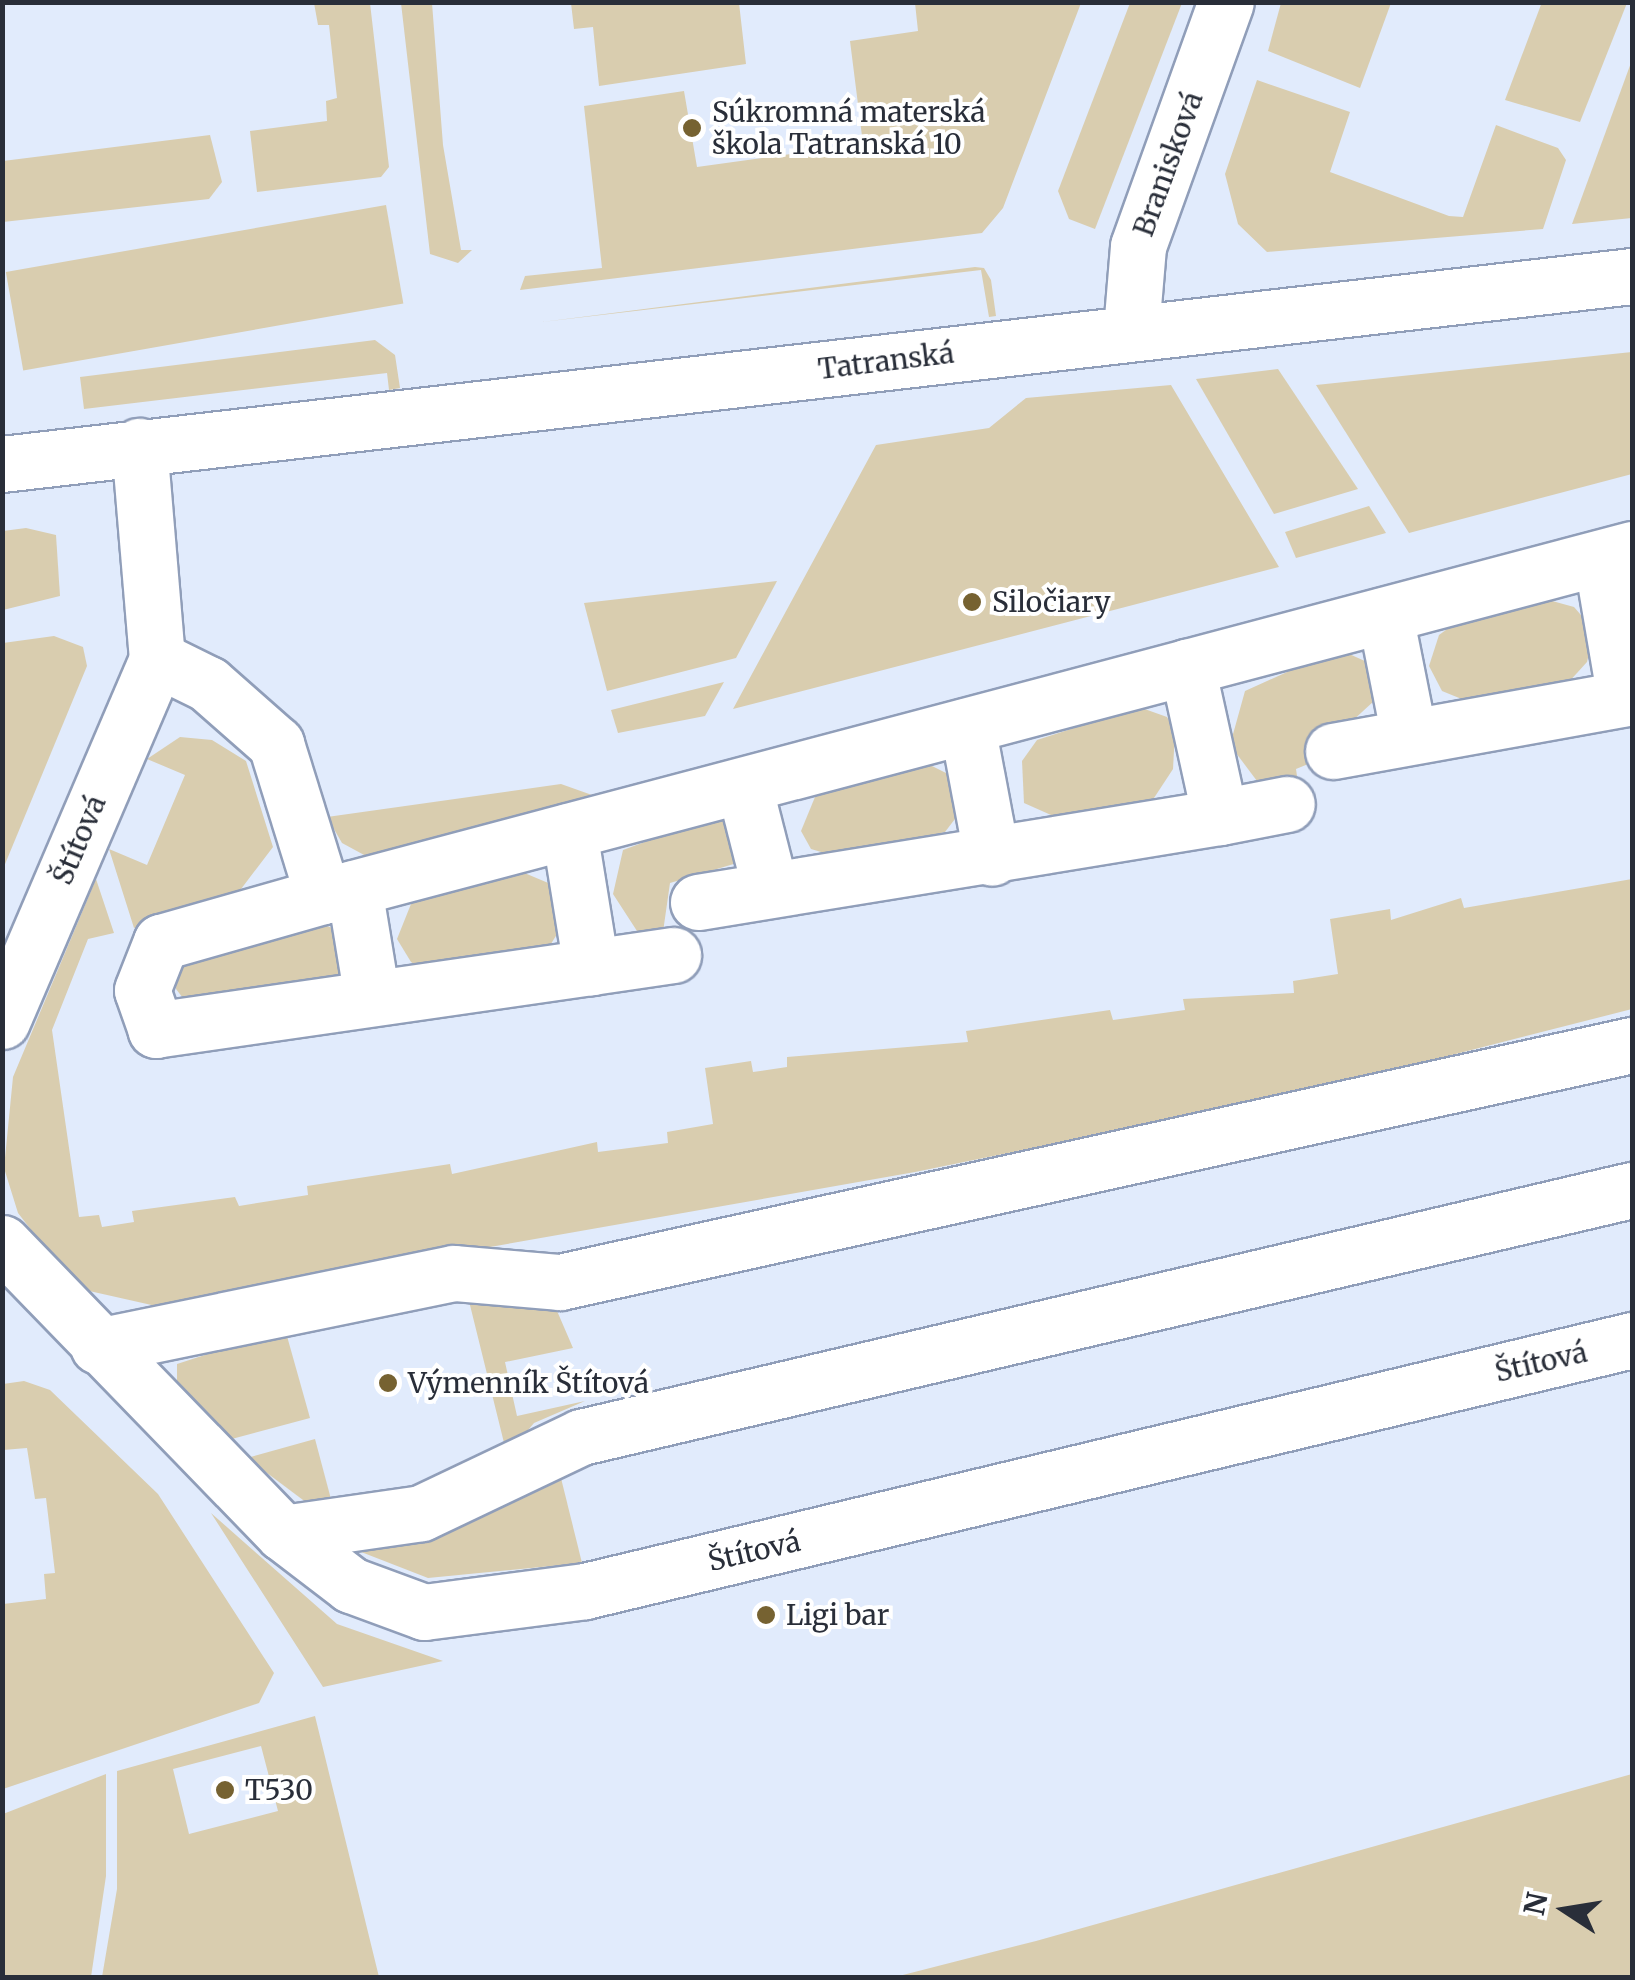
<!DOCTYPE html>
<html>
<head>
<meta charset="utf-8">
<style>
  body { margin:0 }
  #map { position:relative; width:1635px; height:1980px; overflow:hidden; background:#e1ebfc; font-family:Merriweather,serif }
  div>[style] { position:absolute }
  .green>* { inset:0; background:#d9cdaf; transform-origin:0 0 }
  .roads { filter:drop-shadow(2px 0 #909eb9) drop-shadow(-2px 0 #909eb9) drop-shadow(0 2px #909eb9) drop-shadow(0 -2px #909eb9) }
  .minor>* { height:55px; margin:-27.5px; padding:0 27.5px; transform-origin:27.5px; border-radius:27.5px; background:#fff }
  .dots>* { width:28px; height:28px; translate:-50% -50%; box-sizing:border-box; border:5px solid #fff; border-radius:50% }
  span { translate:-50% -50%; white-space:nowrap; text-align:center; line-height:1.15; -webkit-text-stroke:8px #fff; paint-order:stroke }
  .poi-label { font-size:28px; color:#292e39 }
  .left { translate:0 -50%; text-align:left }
  .street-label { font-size:28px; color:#292e39 }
  .frame { position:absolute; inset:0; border:5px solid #292e39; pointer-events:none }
  .north { position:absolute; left:1515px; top:1860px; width:100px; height:100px; -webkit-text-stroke:8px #fff; paint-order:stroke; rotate:282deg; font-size:28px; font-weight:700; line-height:40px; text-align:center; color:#292e39 }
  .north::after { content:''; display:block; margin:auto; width:35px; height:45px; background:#292e39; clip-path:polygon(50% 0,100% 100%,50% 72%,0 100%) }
</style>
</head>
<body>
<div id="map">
  <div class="green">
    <i style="clip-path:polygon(1542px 2px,1627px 3px,1580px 122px,1505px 100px)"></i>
    <i style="clip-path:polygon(314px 3px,370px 3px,389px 167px,381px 177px,257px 192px,250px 131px,327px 121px,326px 101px,337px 98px,329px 25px,318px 25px)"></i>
    <i style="clip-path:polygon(401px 3px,432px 3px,443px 145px,461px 250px,472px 250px,458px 263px,430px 254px)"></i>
    <i style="clip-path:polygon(571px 3px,739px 3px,746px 64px,599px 86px,593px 27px,574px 29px)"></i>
    <i style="clip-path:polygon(915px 3px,1081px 3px,1003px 208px,982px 233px,520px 290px,525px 276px,602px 268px,584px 106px,684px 91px,697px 167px,863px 144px,850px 41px,918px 31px)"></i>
    <i style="clip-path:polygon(1130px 3px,1182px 3px,1095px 229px,1069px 219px,1058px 191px)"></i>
    <i style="clip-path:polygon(1281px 3px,1391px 3px,1360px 88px,1268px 51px)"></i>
    <i style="clip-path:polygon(1632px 60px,1632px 218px,1572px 224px)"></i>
    <i style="clip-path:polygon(1257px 80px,1350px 112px,1330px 172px,1449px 216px,1463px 217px,1496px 125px,1558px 148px,1566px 160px,1543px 229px,1267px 252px,1238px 224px,1225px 174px)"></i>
    <i style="clip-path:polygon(210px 135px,222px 182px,209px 199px,3px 222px,3px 161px)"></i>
    <i style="left:386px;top:205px;width:100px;height:386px;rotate:80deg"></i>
    <i style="clip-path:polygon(975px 267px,984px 268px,991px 280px,996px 316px,989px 317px,981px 270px,542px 322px)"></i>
    <i style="clip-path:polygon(375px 340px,395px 355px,400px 388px,389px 390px,387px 373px,84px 409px,80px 377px)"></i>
    <i style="clip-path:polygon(1632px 352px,1632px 474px,1409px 533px,1316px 385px)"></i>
    <i style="clip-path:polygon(1278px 369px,1358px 489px,1274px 514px,1196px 379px)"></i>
    <i style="clip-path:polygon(1171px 385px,1279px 567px,733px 709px,876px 445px,989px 428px,1026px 398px)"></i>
    <i style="clip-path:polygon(1369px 506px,1386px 533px,1296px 558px,1285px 532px)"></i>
    <i style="clip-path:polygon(26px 528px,56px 535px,60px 596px,3px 610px,3px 531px)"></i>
    <i style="clip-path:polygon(777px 581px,736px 658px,607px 691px,584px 603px)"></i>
    <i style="clip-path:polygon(1545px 599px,1574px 607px,1594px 630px,1587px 662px,1567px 684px,1469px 702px,1442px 691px,1429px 666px,1439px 635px,1461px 619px)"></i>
    <i style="clip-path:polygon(54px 636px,83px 647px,87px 666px,3px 869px,3px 643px)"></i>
    <i style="clip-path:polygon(1338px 649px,1376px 666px,1374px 701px,1350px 723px,1314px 731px,1318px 760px,1296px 769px,1298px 783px,1257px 781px,1230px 745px,1245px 691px)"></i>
    <i style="clip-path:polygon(724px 682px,705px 716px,618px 733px,611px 710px)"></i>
    <i style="clip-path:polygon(1139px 707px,1167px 717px,1175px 732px,1173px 769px,1152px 801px,1069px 823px,1024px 803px,1022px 761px,1037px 740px)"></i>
    <i style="clip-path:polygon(180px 737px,212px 740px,246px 761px,273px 847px,238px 893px,134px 928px,109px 849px,147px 865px,185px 775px,147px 759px)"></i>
    <i style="clip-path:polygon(924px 762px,954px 777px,958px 815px,945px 832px,838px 857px,811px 849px,801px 831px,815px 797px)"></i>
    <i style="clip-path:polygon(561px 784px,606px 800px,366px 856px,342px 843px,327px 817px)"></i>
    <i style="clip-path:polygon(715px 816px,728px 818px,737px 863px,670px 883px,663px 932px,637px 931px,613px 894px,623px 850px)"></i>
    <i style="clip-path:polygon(515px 869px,553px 885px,562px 926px,546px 952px,422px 969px,411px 962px,397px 939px,413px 899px)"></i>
    <i style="clip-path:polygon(96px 879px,114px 933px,88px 939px,52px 1030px,79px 1217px,99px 1215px,102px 1227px,134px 1222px,132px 1211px,235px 1197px,239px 1206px,308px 1195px,307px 1186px,450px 1164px,452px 1174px,597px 1142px,598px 1152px,668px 1143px,667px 1132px,713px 1124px,705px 1068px,751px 1061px,753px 1072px,787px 1067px,787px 1057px,968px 1042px,966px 1031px,1110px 1010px,1113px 1020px,1185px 1010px,1183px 999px,1294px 993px,1293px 981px,1338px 974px,1330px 919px,1390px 909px,1391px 920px,1461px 898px,1464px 908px,1632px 879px,1632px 1009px,1311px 1091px,915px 1172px,156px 1306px,76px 1288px,18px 1213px,4px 1168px,13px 1077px)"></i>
    <i style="clip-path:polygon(315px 921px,337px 930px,343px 976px,186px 1002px,176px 989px,177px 966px)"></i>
    <i style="clip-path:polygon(548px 1290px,573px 1348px,505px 1362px,517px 1416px,585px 1401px,534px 1423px,507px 1455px,468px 1297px)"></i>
    <i style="clip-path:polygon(285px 1329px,310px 1418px,228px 1440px,177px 1387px,177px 1364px)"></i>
    <i style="clip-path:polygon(24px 1381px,50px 1390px,158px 1494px,274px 1673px,259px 1703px,3px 1789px,3px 1604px,46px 1599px,44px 1574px,55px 1573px,46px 1498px,35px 1499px,27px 1448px,3px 1450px,3px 1384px)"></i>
    <i style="clip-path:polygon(315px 1439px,332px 1503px,315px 1509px,247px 1458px)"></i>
    <i style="clip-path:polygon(559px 1470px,582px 1563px,428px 1578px,356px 1550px)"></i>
    <i style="clip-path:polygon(211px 1513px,337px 1624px,443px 1661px,323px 1687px)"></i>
    <i style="clip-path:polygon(evenodd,315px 1716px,379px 1977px,102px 1977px,117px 1889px,117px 1771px,315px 1716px,261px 1746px,278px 1811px,189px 1834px,173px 1769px,261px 1746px)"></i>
    <i style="clip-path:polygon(106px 1774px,106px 1876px,91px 1977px,3px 1977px,3px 1814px)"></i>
    <i style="clip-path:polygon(1632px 1774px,1632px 1977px,895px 1977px,1036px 1941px)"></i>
  </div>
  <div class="roads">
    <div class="minor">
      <i style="left:1131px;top:330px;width:84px;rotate:-85.2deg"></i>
      <i style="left:1138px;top:246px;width:259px;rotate:-70.2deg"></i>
      <i style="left:2px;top:464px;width:1641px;rotate:-6.58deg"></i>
      <i style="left:1601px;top:558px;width:142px;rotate:80.3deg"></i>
      <i style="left:1385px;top:615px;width:123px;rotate:78.8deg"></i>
      <i style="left:157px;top:659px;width:57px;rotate:26.1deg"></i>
      <i style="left:208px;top:684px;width:91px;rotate:41.4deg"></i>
      <i style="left:276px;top:744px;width:159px;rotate:72.8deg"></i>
      <i style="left:967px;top:726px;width:134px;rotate:79.3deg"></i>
      <i style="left:1333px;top:751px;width:304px;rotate:-10.2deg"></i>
      <i style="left:744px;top:786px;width:105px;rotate:75.7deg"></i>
      <i style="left:1220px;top:817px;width:68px;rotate:-11deg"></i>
      <i style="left:569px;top:831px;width:138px;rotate:80.8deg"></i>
      <i style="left:591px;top:967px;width:440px;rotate:171.8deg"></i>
      <i style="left:156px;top:1030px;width:42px;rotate:-109.3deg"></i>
      <i style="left:142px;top:990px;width:52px;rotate:-68.4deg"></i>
      <i style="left:161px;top:942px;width:168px;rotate:-15.9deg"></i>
      <i style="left:323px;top:896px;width:1354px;rotate:-14.85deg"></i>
      <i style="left:354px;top:888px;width:111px;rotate:80.7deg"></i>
      <i style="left:698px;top:902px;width:529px;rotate:-9.25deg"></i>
      <i style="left:1220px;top:817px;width:154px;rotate:-102.4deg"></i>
      <i style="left:591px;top:967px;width:83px;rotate:-8.3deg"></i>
      <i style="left:2px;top:1021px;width:394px;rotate:-66.8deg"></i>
      <i style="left:157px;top:659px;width:214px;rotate:-94.8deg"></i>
      <i style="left:2px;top:1243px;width:404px;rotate:45.9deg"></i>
      <i style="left:283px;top:1533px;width:86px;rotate:37.4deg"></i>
      <i style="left:351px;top:1585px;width:78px;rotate:20.3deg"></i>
      <i style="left:424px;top:1612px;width:162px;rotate:-7.4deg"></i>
      <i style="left:585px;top:1591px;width:1077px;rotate:-13.48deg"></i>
      <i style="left:98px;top:1346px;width:363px;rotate:-11.6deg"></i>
      <i style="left:454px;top:1273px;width:106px;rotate:4.9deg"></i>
      <i style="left:560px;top:1282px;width:1098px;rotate:-12.47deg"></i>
      <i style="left:283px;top:1533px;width:139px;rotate:-8.2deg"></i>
      <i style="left:421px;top:1513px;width:177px;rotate:-25.4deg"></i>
      <i style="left:581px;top:1437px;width:1080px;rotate:-13.23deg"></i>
    </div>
  </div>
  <div class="dots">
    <i style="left:692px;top:128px;background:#766231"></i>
    <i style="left:972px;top:602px;background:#766231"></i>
    <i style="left:388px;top:1383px;background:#766231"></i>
    <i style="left:766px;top:1615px;background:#766231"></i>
    <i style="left:225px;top:1790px;background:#766231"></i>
  </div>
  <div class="poi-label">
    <span class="left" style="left:712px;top:128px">Súkromná materská<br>škola Tatranská 10</span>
    <span class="left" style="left:992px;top:602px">Siločiary</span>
    <span class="left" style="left:408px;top:1383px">Výmenník Štítová</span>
    <span class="left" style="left:786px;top:1615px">Ligi bar</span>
    <span class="left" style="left:245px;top:1790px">T530</span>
  </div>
  <div class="street-label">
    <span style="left:1168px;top:164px;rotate:-70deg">Branisková</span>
    <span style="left:886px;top:361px;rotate:-7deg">Tatranská</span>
    <span style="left:79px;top:840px;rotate:-67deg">Štítová</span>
    <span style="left:1541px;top:1362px;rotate:-13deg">Štítová</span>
    <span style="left:754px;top:1551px;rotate:-13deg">Štítová</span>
  </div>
  <div class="frame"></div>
  <div class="north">N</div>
</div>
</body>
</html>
